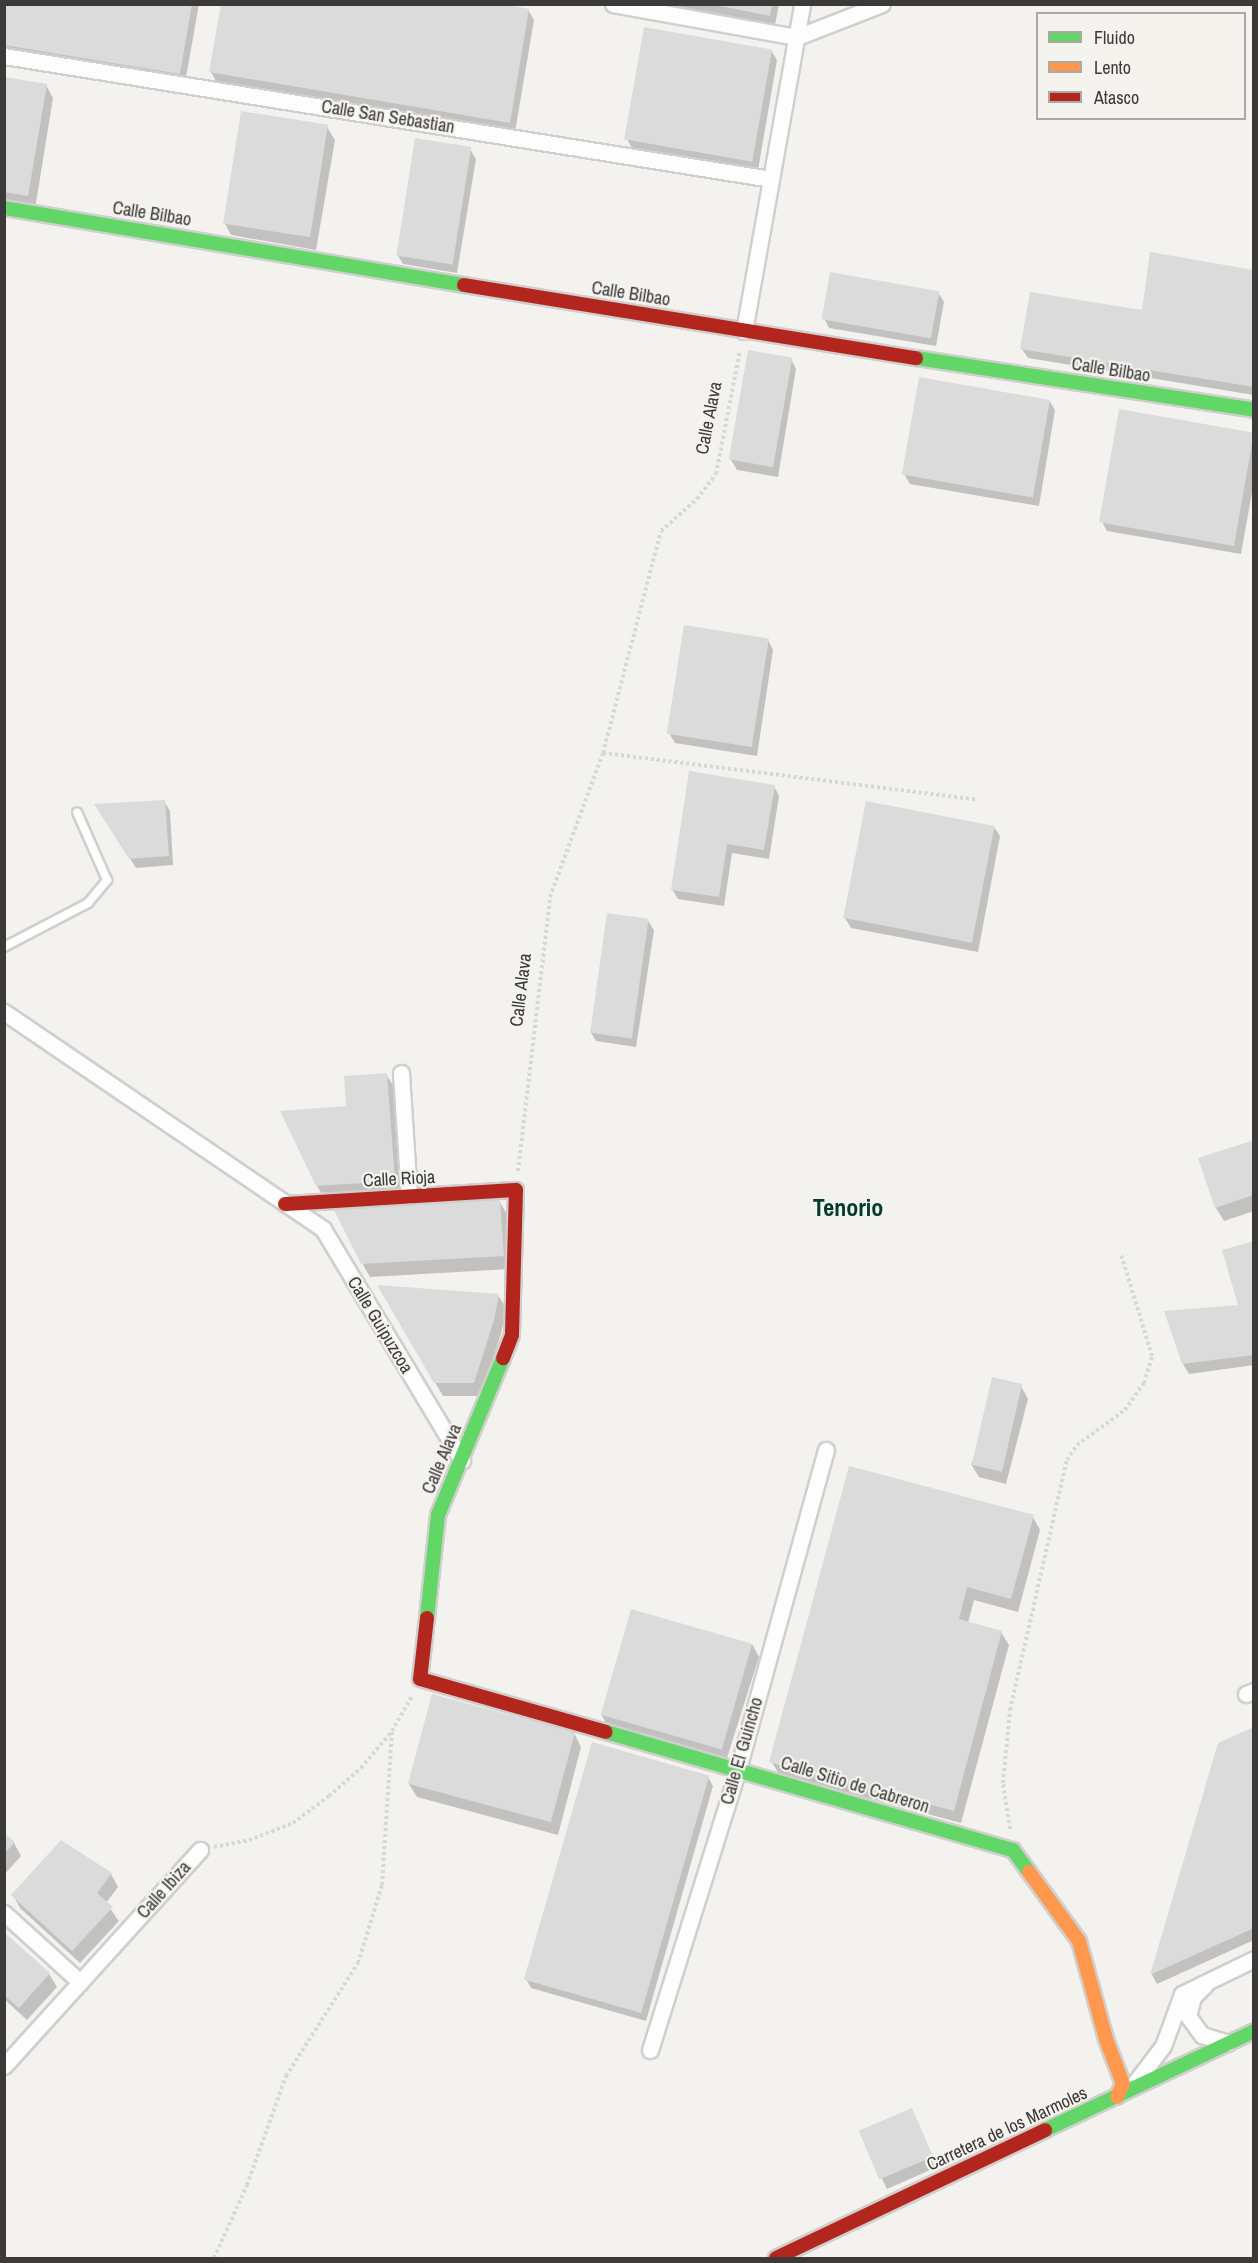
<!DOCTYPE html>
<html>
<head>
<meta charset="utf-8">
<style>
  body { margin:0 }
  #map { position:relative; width:1258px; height:2263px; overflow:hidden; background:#f3f2ef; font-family:"Archivo Narrow",sans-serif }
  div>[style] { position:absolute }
  .shadow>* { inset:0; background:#0003 }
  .building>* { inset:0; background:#dcdbdb; transform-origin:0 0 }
  .path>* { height:4px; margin-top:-2px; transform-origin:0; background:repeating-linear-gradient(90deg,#d7d7d6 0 3px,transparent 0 6px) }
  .roads { filter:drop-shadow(2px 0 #d0cfcd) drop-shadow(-2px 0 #d0cfcd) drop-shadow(0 2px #d0cfcd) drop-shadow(0 -2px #d0cfcd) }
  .lane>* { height:8px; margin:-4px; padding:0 4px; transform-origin:4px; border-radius:4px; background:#fdfdfd }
  .street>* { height:15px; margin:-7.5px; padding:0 7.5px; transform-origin:7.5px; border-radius:7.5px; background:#fdfdfd }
  .fast>* { height:14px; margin:-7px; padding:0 7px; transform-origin:7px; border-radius:7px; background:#63d668 }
  .slow>* { height:14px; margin:-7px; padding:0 7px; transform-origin:7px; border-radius:7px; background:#ff974d }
  .jam>* { height:14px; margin:-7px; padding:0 7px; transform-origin:7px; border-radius:7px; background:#b3261e }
  span { translate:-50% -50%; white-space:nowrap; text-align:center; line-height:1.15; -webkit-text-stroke:4.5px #f5f3ed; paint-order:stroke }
  .street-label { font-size:18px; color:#3b3a38 }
  .district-label { font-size:24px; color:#013b2f; font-weight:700 }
  .frame { position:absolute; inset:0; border:6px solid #3b3a38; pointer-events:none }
  .legend { position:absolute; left:1036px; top:12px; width:210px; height:108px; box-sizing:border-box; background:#f5f3ed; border:2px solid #aba9a5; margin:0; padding:8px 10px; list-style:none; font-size:18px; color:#3b3a38 }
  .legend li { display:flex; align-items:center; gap:12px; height:30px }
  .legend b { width:30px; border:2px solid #aba9a5 }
</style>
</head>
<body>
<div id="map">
  <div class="shadow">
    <i style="clip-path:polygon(4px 4px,199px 4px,185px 83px,4px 53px)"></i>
    <i style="clip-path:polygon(654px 4px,779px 4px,775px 25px)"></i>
    <i style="clip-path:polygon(528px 10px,534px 20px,515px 132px,216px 81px,211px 72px)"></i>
    <i style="clip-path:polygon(771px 50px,777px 60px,758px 170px,632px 148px,627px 139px)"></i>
    <i style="clip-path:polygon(4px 78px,46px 85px,53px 98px,35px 209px,4px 204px)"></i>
    <i style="clip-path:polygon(327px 127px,335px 140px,316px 250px,231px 235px,224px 222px)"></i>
    <i style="clip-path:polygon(470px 149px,476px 159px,457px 273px,403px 264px,397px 254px)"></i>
    <i style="clip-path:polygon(1254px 271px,1254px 395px,1028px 358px,1022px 349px,1143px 312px)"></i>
    <i style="clip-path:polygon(938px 292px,944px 302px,936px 346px,829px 328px,824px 318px)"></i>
    <i style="clip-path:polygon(791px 359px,796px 369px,778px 477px,737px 470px,731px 460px)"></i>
    <i style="clip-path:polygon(1049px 400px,1055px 410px,1039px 506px,910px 484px,904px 474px)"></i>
    <i style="clip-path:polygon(1254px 433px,1254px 481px,1241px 554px,1107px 531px,1102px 522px)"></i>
    <i style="clip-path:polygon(768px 640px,773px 650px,757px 756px,675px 743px,669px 733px)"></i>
    <i style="clip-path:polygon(774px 786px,779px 796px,769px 859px,732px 853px,724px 906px,678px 899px,672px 889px)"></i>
    <i style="clip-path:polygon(164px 801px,170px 811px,173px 865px,136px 868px,102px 814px)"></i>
    <i style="clip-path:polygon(994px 827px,1000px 836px,978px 952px,851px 928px,845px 918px)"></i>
    <i style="clip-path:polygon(648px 921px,654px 930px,636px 1047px,596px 1041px,590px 1031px)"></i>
    <i style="clip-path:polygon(386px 1074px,394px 1087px,401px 1194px,325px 1199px,317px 1186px,348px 1108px)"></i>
    <i style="clip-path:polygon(1254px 1141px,1254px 1211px,1224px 1221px,1216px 1208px)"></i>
    <i style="clip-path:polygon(499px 1201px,507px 1214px,511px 1269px,370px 1277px,362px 1263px)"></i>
    <i style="clip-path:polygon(1254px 1243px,1254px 1365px,1189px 1374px,1183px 1364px,1240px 1306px)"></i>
    <i style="clip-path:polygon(380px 1287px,498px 1295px,506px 1308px,501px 1334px,481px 1396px,443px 1396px)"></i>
    <i style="clip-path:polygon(1021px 1386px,1028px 1399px,1006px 1484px,979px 1477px,971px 1464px)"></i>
    <i style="clip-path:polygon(1033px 1517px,1040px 1530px,1018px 1612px,974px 1600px,968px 1623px,1001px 1632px,1009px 1645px,961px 1823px,779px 1774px,771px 1761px)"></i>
    <i style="clip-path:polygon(752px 1644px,759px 1657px,726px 1761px,608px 1727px,601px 1714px)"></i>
    <i style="clip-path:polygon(1254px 1728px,1254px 1940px,1157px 1984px,1152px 1975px,1219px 1744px)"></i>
    <i style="clip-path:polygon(574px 1733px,581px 1747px,558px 1835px,417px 1797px,409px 1784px)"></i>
    <i style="clip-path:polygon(708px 1777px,713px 1786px,646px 2021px,531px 1988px,526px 1979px)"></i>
    <i style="clip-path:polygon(4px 1835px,14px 1843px,21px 1856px,4px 1875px)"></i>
    <i style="clip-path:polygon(111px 1874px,118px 1887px,106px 1903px,119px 1921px,80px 1963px,20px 1908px,13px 1895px)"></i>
    <i style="clip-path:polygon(4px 1934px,49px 1974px,57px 1987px,27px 2020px,4px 1999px)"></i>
    <i style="clip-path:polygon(917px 2120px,937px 2167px,887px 2189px,882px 2179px)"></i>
  </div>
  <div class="building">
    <i style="clip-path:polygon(4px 4px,192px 4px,180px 74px,4px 45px)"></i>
    <i style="clip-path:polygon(221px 4px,505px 4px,529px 9px,510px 123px,209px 72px)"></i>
    <i style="clip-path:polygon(711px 4px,772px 4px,770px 16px)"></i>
    <i style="left:644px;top:27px;width:130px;height:114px;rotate:10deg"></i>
    <i style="clip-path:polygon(4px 77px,47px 84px,28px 196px,4px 192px)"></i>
    <i style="left:241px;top:111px;width:88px;height:114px;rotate:9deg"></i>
    <i style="left:415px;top:138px;width:57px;height:119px;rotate:9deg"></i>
    <i style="clip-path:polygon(1150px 252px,1254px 270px,1254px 387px,1020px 349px,1030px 292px,1142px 310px)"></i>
    <i style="left:830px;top:272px;width:111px;height:48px;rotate:10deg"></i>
    <i style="left:748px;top:350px;width:45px;height:111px;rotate:10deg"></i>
    <i style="left:919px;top:377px;width:133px;height:99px;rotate:10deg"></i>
    <i style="left:1119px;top:409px;width:137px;height:115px;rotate:10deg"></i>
    <i style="left:684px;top:625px;width:86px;height:110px;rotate:9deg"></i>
    <i style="clip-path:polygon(689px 771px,775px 785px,764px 850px,727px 844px,719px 897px,671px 890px)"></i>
    <i style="clip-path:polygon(165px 800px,169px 856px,129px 859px,94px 804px)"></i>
    <i style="left:866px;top:801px;width:131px;height:119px;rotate:11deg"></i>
    <i style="left:607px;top:913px;width:42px;height:121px;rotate:8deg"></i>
    <i style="clip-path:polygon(387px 1073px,395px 1181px,316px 1186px,280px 1111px,346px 1106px,344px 1076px)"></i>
    <i style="clip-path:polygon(1254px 1140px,1254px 1195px,1215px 1208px,1198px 1158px)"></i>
    <i style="clip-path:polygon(500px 1200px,504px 1256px,361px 1264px,334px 1210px)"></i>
    <i style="clip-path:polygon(1254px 1241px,1254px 1355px,1182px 1364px,1164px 1311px,1238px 1305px,1222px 1250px)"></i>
    <i style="clip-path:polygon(377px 1285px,499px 1294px,494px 1320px,474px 1383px,434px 1383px)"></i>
    <i style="left:992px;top:1377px;width:31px;height:90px;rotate:13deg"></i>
    <i style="clip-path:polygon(849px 1466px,1034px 1515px,1011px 1599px,967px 1587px,959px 1619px,1002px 1631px,954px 1811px,769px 1762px)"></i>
    <i style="left:631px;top:1609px;width:126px;height:110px;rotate:16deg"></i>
    <i style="left:432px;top:1694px;width:148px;height:93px;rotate:15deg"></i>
    <i style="clip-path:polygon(1254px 1727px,1254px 1928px,1150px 1975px,1218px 1743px)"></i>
    <i style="left:592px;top:1742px;width:122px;height:247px;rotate:16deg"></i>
    <i style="clip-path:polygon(4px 1833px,15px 1842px,4px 1854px)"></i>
    <i style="clip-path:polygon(61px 1840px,112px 1873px,97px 1893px,113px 1907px,72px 1951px,11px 1895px)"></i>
    <i style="clip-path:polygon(4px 1932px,50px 1973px,19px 2008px,4px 1995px)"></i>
    <i style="left:912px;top:2108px;width:53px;height:58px;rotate:67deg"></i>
  </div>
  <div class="path">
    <i style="left:603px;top:753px;width:378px;rotate:7.1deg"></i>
    <i style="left:518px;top:1171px;width:276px;rotate:-83.3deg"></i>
    <i style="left:550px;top:897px;width:153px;rotate:-69.8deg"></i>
    <i style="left:603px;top:753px;width:229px;rotate:-75.4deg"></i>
    <i style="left:661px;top:531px;width:48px;rotate:-41.6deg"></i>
    <i style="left:697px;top:499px;width:31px;rotate:-53deg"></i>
    <i style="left:716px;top:474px;width:126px;rotate:-79deg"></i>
    <i style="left:1010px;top:1829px;width:47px;rotate:-98.7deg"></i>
    <i style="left:1003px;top:1783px;width:73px;rotate:-84.5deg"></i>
    <i style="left:1010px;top:1710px;width:256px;rotate:-77.2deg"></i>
    <i style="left:1067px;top:1460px;width:18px;rotate:-56deg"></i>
    <i style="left:1077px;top:1445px;width:59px;rotate:-36.1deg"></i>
    <i style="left:1125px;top:1410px;width:33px;rotate:-55deg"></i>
    <i style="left:1144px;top:1383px;width:28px;rotate:-73deg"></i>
    <i style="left:1152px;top:1356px;width:107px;rotate:-106.9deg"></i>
    <i style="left:214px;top:1847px;width:36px;rotate:-11deg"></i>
    <i style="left:249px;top:1840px;width:47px;rotate:-21.1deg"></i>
    <i style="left:293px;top:1823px;width:45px;rotate:-36.9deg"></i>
    <i style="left:329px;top:1796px;width:43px;rotate:-41.2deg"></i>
    <i style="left:361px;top:1768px;width:48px;rotate:-50deg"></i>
    <i style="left:392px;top:1731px;width:40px;rotate:-60.3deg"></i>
    <i style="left:214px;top:2258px;width:80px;rotate:-65.7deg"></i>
    <i style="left:247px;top:2185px;width:116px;rotate:-70.3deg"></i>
    <i style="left:286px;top:2076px;width:134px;rotate:-57.5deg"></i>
    <i style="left:358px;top:1963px;width:82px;rotate:-72.9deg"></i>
    <i style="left:382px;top:1885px;width:154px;rotate:-86.3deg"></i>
  </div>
  <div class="roads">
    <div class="lane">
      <i style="left:4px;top:947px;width:95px;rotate:-27.6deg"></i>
      <i style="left:88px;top:903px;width:30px;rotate:-50deg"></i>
      <i style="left:107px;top:880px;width:74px;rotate:-113.8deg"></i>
    </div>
    <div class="street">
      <i style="left:613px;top:4px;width:187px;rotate:10.2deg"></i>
      <i style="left:797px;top:37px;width:91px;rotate:-21.2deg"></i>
      <i style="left:4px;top:56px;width:777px;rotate:9.11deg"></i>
      <i style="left:744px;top:331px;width:332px;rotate:-79.9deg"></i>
      <i style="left:4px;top:1012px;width:386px;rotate:34.2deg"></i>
      <i style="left:323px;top:1229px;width:270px;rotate:59deg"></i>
      <i style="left:401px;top:1073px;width:123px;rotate:86.3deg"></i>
      <i style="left:1246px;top:1694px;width:9px;rotate:-21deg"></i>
      <i style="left:4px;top:1913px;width:103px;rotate:42.2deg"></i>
      <i style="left:1205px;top:1985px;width:17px;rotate:135deg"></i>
      <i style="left:1193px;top:1997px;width:20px;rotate:105deg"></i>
      <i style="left:1188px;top:2016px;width:24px;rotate:54deg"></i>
      <i style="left:1202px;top:2035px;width:27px;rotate:17deg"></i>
      <i style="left:650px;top:2050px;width:294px;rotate:-72.6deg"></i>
      <i style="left:738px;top:1769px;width:331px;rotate:-74.6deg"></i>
      <i style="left:4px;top:2066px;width:292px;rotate:-47.8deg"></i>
      <i style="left:1134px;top:2084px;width:48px;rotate:-52.7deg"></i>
      <i style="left:1163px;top:2046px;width:55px;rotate:-69.9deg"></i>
      <i style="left:1182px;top:1994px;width:80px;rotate:-25.9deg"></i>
    </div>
    <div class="fast">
      <i style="left:4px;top:208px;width:466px;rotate:9.5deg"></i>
      <i style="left:916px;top:358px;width:342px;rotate:8.7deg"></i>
      <i style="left:427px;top:1618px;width:104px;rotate:-83.9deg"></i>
      <i style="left:438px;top:1515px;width:170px;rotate:-67.5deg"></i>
      <i style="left:606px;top:1732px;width:424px;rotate:16.2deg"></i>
      <i style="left:1013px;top:1850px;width:27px;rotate:54deg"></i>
      <i style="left:1045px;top:2130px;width:231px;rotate:-25.3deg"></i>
    </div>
    <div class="slow">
      <i style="left:1029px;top:1872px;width:85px;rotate:54.1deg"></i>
      <i style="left:1079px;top:1941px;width:102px;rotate:74.6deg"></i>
      <i style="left:1106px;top:2039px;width:48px;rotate:69.3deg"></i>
      <i style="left:1123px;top:2084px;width:14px;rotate:115deg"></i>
    </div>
    <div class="jam">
      <i style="left:464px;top:285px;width:458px;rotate:9.2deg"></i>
      <i style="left:285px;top:1204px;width:231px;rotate:-3.5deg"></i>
      <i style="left:516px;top:1190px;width:145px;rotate:91.6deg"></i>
      <i style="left:512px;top:1335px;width:25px;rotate:111deg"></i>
      <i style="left:427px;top:1618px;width:61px;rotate:96.5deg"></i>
      <i style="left:420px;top:1679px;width:193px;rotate:15.9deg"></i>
      <i style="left:776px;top:2258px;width:298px;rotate:-25.4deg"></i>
    </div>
  </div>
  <div class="street-label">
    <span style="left:388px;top:117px;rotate:9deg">Calle San Sebastian</span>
    <span style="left:152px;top:214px;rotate:9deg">Calle Bilbao</span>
    <span style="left:631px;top:294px;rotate:9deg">Calle Bilbao</span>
    <span style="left:1111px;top:370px;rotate:9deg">Calle Bilbao</span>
    <span style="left:709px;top:418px;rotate:-79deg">Calle Alava</span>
    <span style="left:521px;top:990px;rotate:-83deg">Calle Alava</span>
    <span style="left:399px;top:1179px;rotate:-3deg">Calle Rioja</span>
    <span style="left:380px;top:1325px;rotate:59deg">Calle Guipuzcoa</span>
    <span style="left:442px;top:1459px;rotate:-67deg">Calle Alava</span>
    <span style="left:742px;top:1751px;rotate:-74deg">Calle El Guincho</span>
    <span style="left:855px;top:1785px;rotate:17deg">Calle Sitio de Cabreron</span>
    <span style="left:164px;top:1890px;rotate:-48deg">Calle Ibiza</span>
    <span style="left:1007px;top:2129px;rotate:-25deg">Carretera de los Marmoles</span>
  </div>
  <div class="district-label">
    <span style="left:848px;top:1208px">Tenorio</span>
  </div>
  <div class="frame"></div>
  <ul class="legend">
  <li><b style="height:8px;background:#63d668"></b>Fluido</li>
  <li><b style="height:8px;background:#ff974d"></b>Lento</li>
  <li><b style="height:8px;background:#b3261e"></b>Atasco</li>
  </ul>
</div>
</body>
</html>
